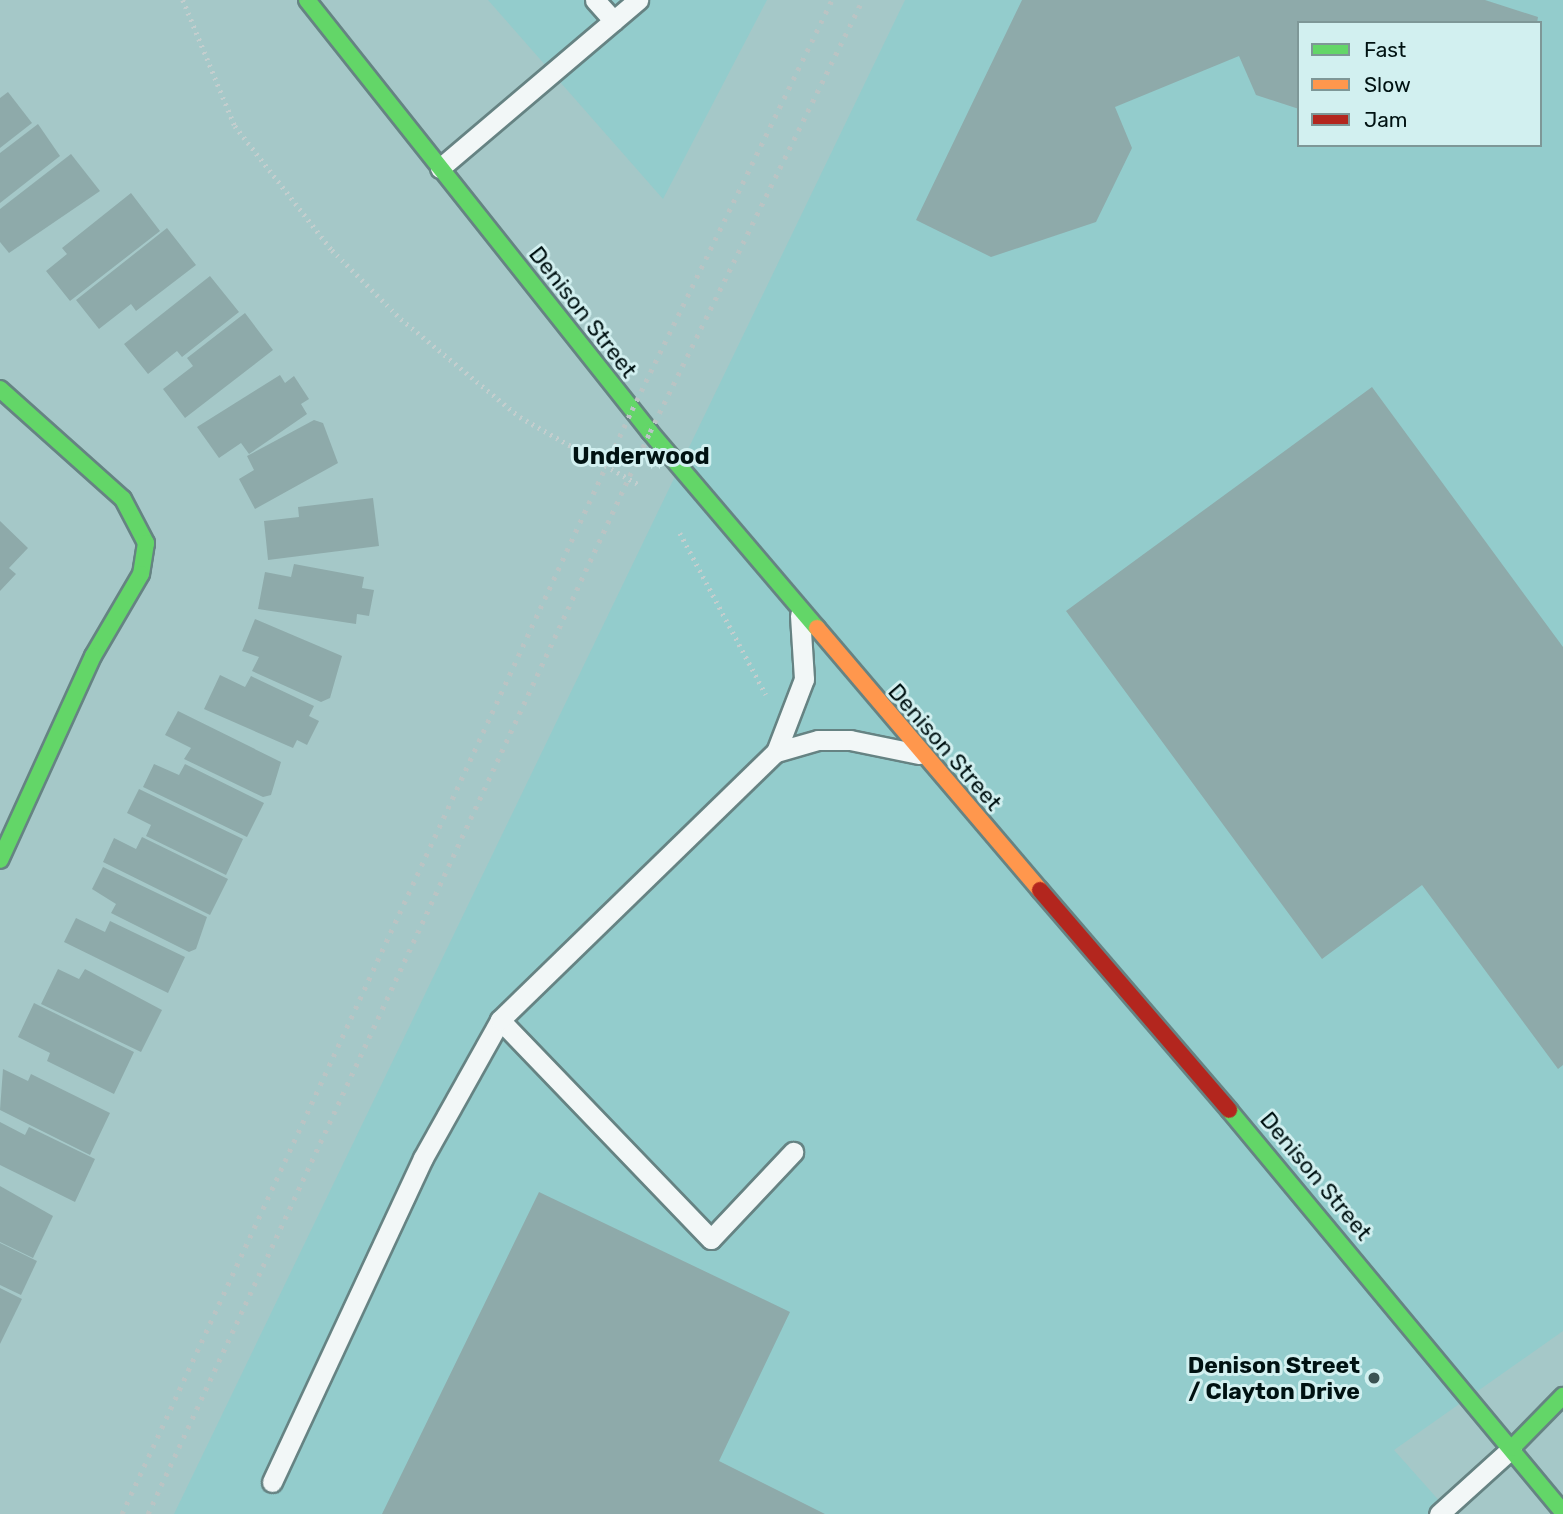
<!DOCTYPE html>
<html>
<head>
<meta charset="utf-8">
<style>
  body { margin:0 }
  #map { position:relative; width:1563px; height:1514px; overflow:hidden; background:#a5c8c8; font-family:Rubik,sans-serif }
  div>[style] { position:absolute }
  .built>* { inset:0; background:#93cccc }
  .building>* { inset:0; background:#8eaaaa }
  .path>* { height:4.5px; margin-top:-2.25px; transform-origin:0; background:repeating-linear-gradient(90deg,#c3cece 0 2px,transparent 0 7px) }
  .roads { filter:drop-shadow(2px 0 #668383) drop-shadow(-2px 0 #668383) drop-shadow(0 2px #668383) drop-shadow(0 -2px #668383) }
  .lane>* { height:19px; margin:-9.5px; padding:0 9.5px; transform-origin:9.5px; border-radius:9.5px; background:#f2f7f7 }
  .fast>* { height:16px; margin:-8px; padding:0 8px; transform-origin:8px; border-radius:8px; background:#63d668 }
  .slow>* { height:16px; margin:-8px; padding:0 8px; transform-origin:8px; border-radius:8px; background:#ff974d }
  .jam>* { height:16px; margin:-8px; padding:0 8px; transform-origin:8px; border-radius:8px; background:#b3261e }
  .rail>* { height:5px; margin-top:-2.5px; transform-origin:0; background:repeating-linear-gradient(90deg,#bac4c4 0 3.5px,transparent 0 10.5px) }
  .dots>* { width:19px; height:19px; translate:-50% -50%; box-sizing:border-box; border:4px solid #d2f0f0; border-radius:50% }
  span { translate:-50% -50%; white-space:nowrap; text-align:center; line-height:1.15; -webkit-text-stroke:6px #d2f0f0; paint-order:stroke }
  .street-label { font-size:23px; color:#001212 }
  .poi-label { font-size:23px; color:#001212; font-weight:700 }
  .right { translate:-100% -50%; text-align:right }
  .neighbourhood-label { font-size:24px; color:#001212; font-weight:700 }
  .legend { position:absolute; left:1297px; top:21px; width:245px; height:126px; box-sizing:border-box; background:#d2f0f0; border:2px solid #7e9797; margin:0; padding:9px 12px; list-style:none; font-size:21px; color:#001212 }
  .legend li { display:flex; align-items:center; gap:14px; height:35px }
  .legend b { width:35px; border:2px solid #7e9797 }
</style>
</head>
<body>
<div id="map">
  <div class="built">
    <i style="clip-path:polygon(488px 0,767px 0,663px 199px)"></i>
    <i style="clip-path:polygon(evenodd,905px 0,1563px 0,1563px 1331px,1394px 1450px,1451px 1514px,174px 1514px,905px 0,1299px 23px,1540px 23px,1540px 145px,1299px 145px,1299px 23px)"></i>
  </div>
  <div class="building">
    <i style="clip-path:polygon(1022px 0,1485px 0,1538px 17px,1537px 23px,1299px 23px,1299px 109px,1256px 95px,1239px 56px,1115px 107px,1132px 148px,1096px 222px,991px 257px,916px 220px)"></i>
    <i style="clip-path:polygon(8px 92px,32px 123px,0 148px,0 98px)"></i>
    <i style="clip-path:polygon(38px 124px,60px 156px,0 203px,0 153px)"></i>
    <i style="clip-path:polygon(71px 154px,100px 191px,9px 253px,0 242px,0 209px)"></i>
    <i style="clip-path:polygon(131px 193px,160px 231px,70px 301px,46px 271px,67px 254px,62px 248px)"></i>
    <i style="clip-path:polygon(167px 228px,196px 265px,136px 311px,131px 304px,99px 329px,76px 300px)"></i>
    <i style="clip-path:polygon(210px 276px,239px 312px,182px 357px,177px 351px,148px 374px,124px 344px)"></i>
    <i style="clip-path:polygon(245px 313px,273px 350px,185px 418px,163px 389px,193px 366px,187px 358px)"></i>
    <i style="clip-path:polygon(280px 375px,285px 383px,294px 376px,309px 399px,301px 404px,307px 414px,249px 454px,241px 443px,219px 458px,197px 427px)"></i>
    <i style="clip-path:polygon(1372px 387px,1563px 647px,1563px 1065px,1558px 1069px,1422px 885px,1322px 959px,1066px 611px)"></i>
    <i style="clip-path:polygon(314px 420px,323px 423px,338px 463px,255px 509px,239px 479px,254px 470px,247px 456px)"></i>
    <i style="clip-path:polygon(373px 498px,379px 546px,268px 560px,264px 521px,299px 517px,298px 507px)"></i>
    <i style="clip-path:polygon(0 521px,28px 548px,9px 568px,16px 574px,0 591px)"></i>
    <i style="clip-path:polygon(294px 564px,364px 577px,362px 588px,374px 590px,369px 616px,357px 614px,356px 624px,258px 609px,265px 572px,291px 577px)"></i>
    <i style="clip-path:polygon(255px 619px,342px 656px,330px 698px,321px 702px,252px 671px,259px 657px,242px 651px)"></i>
    <i style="clip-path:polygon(220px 675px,245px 687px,251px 676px,314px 706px,309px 716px,319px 721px,307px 745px,297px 740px,293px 748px,204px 709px)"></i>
    <i style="clip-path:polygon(178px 711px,281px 762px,271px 795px,263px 797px,184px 759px,191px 748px,165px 735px)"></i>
    <i style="clip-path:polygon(154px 764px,179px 775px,185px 764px,264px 803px,247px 837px,143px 787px)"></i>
    <i style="clip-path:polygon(139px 789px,243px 839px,226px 875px,146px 836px,151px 825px,127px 813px)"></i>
    <i style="clip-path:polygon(142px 837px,228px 879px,210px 915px,103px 862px,114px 838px,136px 849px)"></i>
    <i style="clip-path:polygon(103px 867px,207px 917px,196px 949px,189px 952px,111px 913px,116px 904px,92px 889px)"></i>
    <i style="clip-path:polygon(76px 918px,105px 932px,110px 921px,185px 957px,168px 993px,64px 942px)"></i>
    <i style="clip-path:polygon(58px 969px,79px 979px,85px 969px,162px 1010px,141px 1052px,41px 1004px)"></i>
    <i style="clip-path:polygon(34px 1003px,134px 1052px,114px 1094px,47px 1061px,50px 1053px,18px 1037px)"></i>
    <i style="clip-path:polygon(3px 1069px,28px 1081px,31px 1074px,110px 1113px,90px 1155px,0 1110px)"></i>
    <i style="clip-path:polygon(0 1122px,25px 1135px,29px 1127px,95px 1159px,75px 1202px,0 1165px)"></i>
    <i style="clip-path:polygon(0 1186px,53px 1216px,33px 1258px,0 1242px)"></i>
    <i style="clip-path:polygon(539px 1192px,790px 1312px,719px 1461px,825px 1514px,382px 1514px)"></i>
    <i style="clip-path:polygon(0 1243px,37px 1261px,21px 1295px,0 1285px)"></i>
    <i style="clip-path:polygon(0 1288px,22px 1299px,0 1344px)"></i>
  </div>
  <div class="path">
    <i style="left:183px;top:0;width:136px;rotate:67.6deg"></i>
    <i style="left:235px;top:126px;width:157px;rotate:52deg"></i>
    <i style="left:332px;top:250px;width:98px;rotate:45deg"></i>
    <i style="left:401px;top:319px;width:154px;rotate:39.5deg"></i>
    <i style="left:520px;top:417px;width:136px;rotate:29.6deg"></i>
    <i style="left:680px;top:533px;width:183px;rotate:62deg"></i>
  </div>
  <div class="roads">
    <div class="lane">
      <i style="left:595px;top:0;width:28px;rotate:48deg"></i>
      <i style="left:440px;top:168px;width:260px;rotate:-40.3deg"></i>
      <i style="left:776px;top:752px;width:44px;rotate:-15.9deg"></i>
      <i style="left:818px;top:740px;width:32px"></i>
      <i style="left:850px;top:740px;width:70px;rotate:11.5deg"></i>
      <i style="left:500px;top:1020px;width:304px;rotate:46.1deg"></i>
      <i style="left:711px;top:1239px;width:120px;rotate:-46.7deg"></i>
      <i style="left:272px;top:1482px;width:357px;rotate:-65deg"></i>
      <i style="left:423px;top:1158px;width:158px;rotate:-60.8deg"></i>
      <i style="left:500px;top:1020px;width:385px;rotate:-44.2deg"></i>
      <i style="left:776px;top:752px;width:78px;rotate:-69deg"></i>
      <i style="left:804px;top:679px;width:64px;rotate:-93.6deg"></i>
      <i style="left:1439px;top:1514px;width:98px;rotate:-42.1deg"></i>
    </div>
    <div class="fast">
      <i style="left:307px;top:0;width:552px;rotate:51.55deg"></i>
      <i style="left:650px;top:432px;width:257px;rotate:49.6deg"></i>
      <i style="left:0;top:389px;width:165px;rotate:41.8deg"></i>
      <i style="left:123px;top:499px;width:50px;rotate:62.4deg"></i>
      <i style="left:146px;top:543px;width:31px;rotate:99deg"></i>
      <i style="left:141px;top:574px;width:95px;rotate:120.3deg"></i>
      <i style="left:93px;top:656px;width:224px;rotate:114.5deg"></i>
      <i style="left:1229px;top:1110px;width:523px;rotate:50.28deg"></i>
      <i style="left:1512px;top:1448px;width:73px;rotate:-45.6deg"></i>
    </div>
    <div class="slow">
      <i style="left:817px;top:628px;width:344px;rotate:49.6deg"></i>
    </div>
    <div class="jam">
      <i style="left:1040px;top:890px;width:290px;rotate:49.3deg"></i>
    </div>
  </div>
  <div class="rail">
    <i style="left:122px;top:1514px;width:1216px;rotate:-65.21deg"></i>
    <i style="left:632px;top:410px;width:456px;rotate:-64deg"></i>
    <i style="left:148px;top:1514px;width:1193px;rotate:-65.11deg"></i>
    <i style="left:650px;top:432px;width:482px;rotate:-63.8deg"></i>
  </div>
  <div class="dots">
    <i style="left:1374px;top:1378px;background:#3a5252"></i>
  </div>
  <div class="street-label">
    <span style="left:583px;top:312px;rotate:52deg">Denison Street</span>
    <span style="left:945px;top:747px;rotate:49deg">Denison Street</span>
    <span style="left:1316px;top:1176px;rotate:50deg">Denison Street</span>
  </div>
  <div class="poi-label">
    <span class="right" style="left:1360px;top:1378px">Denison Street<br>/ Clayton Drive</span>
  </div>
  <div class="neighbourhood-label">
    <span style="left:641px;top:457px">Underwood</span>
  </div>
  <ul class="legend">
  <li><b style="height:9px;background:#63d668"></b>Fast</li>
  <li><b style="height:9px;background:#ff974d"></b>Slow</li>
  <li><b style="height:9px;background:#b3261e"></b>Jam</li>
  </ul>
</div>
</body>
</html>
